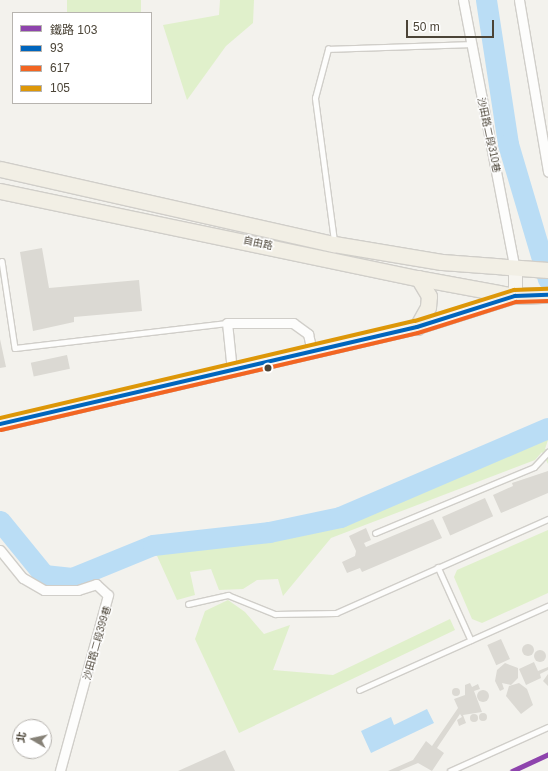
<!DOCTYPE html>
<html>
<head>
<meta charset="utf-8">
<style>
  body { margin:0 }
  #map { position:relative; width:548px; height:771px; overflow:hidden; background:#f3f2ed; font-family:Helvetica,"Noto Sans TC",sans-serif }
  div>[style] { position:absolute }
  .green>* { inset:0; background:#e0f0cb; transform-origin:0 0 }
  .water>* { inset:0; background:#baddf5 }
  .river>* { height:21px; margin:-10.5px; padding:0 10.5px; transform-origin:10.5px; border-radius:10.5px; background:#baddf5 }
  .building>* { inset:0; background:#dbd9d3; transform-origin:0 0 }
  .round { border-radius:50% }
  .roads { filter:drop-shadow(1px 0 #d0cec9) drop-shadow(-1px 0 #d0cec9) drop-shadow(0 1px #d0cec9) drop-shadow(0 -1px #d0cec9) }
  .lane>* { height:4.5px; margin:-2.25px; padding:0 2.25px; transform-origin:2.25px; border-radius:2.25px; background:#fdfdfc }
  .street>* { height:9px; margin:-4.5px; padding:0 4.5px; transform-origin:4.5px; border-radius:4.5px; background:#fdfdfc }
  .secondary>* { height:13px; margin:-6.5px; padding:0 6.5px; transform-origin:6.5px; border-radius:6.5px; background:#f7f5f0 }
  .primary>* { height:15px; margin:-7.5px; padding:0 7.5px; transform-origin:7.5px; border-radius:7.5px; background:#f2efe5 }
  .bus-1>* { height:4px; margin:-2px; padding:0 2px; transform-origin:2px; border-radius:2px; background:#0065bd }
  .bus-2>* { height:4px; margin:-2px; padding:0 2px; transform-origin:2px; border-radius:2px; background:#f26522 }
  .bus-3>* { height:4px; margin:-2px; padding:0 2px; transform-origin:2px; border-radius:2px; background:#dd9708 }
  .rail-1>* { height:5px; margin:-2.5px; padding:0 2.5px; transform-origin:2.5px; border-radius:2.5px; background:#8e44ad }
  .dots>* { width:11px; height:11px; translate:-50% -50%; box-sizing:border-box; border:2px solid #fff; border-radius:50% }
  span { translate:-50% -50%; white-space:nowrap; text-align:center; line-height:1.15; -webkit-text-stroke:3px #fff; paint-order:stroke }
  .street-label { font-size:10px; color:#4b4437 }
  .legend { position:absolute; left:12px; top:12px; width:140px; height:92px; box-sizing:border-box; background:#fff; border:1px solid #b7b4af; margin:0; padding:5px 7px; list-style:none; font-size:12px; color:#4b4437 }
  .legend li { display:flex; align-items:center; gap:8px; height:20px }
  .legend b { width:20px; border:1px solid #b7b4af }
  .north { position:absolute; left:12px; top:719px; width:40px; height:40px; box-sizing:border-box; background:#fff; border:1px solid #b7b4af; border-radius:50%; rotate:279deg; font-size:11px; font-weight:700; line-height:16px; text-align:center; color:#4b4437 }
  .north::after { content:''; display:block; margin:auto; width:14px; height:18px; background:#868177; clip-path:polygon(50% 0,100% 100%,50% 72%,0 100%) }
  .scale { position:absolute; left:406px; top:20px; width:88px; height:18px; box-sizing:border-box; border:2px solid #4b4437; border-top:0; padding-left:5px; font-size:12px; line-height:14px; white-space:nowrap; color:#4b4437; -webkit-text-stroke:3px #fff; paint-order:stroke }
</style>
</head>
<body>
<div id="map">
  <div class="green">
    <i style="left:67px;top:0;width:74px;height:13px"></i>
    <i style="clip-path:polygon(220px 0,254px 0,253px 23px,226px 46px,187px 100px,163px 25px,219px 15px)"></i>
    <i style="clip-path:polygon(528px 434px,548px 440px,545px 449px,548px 449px,548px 464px,542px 452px,535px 460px,331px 538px,283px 596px,278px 579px,257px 580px,243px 589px,219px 590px,211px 569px,190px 572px,195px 595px,177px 600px,153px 547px,249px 538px,315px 525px)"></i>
    <i style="clip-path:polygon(548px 530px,548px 593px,482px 623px,472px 619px,454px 577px,457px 570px)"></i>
    <i style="clip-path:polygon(228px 600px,245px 612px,264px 634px,290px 625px,273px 670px,333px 675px,450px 619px,455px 630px,239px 733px,195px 639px,205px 611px)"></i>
  </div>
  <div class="water">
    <i style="clip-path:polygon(427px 709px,434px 723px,371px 753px,361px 731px,391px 717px,394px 725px)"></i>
  </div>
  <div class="river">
    <i style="left:486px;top:0;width:146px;rotate:81.3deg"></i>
    <i style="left:508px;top:144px;width:141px;rotate:73.5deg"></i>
    <i style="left:0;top:521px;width:70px;rotate:50.8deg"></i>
    <i style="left:44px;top:575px;width:28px;rotate:6deg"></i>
    <i style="left:72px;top:578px;width:87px;rotate:-22.2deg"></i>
    <i style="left:153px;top:545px;width:117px;rotate:-6.4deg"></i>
    <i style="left:269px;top:532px;width:73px;rotate:-11.9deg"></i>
    <i style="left:340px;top:517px;width:226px;rotate:-23.2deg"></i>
  </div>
  <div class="building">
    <i style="clip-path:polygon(42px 248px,49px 288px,139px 280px,142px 311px,74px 317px,74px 322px,33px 331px,20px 252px)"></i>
    <i style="clip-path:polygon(0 339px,6px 367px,0 368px)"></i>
    <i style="left:67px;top:355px;width:14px;height:37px;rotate:78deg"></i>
    <i style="clip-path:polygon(548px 471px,548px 493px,501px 513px,493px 495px,513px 486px,512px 483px)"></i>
    <i style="left:485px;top:498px;width:20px;height:47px;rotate:66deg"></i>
    <i style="clip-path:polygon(433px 519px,442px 538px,362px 572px,360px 568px,347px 573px,342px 562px,355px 556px,356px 551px,349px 536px,366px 528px,371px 540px,364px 543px,366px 547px)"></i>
    <i style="left:501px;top:639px;width:22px;height:15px;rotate:66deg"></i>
    <i class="round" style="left:522px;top:644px;width:12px;height:12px"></i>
    <i class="round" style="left:534px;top:650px;width:12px;height:12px"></i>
    <i style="clip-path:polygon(534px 662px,538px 671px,548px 667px,548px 670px,540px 674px,541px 678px,526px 685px,519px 669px)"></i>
    <i style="clip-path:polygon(505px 663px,518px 668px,518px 678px,511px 685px,502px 683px,504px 689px,500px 691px,495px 681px,497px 670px)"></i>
    <i style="clip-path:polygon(548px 674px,548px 686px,543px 681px)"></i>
    <i style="clip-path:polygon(470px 683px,472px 687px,478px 684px,480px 689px,474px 691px,482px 712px,463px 715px,466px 723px,459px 726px,457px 720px,462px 717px,460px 714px,437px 748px,444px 753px,432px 771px,418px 763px,399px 771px,388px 771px,413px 760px,426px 741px,432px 746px,458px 708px,454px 699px,465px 695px,465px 685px)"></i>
    <i style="clip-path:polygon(519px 683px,527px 689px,533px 705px,521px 714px,506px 696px,509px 686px)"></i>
    <i class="round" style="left:452px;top:688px;width:8px;height:8px"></i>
    <i class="round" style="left:477px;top:690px;width:12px;height:12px"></i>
    <i class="round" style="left:479px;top:713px;width:8px;height:8px"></i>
    <i class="round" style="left:470px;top:714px;width:8px;height:8px"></i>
    <i style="clip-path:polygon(225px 750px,235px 771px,178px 771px)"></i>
  </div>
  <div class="roads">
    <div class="lane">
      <i style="left:334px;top:241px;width:144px;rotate:-97.6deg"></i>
      <i style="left:315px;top:98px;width:51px;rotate:-75.1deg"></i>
      <i style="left:328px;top:49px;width:143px;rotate:-2deg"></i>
      <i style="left:2px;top:261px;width:88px;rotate:81.5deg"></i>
      <i style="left:15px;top:348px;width:213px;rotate:-6.7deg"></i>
      <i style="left:375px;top:533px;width:172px;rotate:-22.5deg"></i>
      <i style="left:534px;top:467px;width:21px;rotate:-47deg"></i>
      <i style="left:438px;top:567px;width:80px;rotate:65.7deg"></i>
      <i style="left:188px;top:604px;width:41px;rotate:-12.7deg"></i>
      <i style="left:228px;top:595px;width:51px;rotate:22deg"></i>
      <i style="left:275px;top:614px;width:61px;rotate:-0.9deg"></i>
      <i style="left:336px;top:613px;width:232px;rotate:-23.9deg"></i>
      <i style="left:359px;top:690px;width:207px;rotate:-24deg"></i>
      <i style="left:450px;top:771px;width:107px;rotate:-24.2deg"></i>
    </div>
    <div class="street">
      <i style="left:463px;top:0;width:275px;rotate:79.1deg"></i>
      <i style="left:519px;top:0;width:174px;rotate:80.4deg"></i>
      <i style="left:232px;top:371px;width:48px;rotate:-95.9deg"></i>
      <i style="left:227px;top:323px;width:66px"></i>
      <i style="left:293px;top:323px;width:19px;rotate:36deg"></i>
      <i style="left:308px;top:334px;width:18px;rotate:77deg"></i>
      <i style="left:0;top:550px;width:36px;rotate:51deg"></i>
      <i style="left:23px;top:578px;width:24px;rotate:30deg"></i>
      <i style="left:44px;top:590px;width:34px"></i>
      <i style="left:78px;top:590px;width:19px;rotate:-18deg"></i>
      <i style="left:96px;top:584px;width:16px;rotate:43deg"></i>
      <i style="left:108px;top:595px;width:182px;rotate:105.3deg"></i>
    </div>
    <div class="secondary">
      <i style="left:0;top:424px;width:428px;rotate:-13.1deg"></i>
      <i style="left:417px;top:327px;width:103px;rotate:-17.6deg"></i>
      <i style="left:515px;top:296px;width:26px;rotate:-90deg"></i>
    </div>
    <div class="primary">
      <i style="left:0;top:169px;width:342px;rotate:12.7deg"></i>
      <i style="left:334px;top:244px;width:109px;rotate:9.5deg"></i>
      <i style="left:442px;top:262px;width:106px;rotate:4.3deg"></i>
      <i style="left:0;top:191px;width:427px;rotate:11.8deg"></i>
      <i style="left:418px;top:278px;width:99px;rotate:10.5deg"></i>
      <i style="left:515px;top:296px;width:33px;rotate:-2deg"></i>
      <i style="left:417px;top:327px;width:23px;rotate:-61deg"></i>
      <i style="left:428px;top:307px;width:11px;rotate:-85deg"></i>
      <i style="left:429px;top:296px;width:21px;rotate:-121deg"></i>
    </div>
  </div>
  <div class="bus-1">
    <i style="left:0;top:424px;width:428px;rotate:-13.1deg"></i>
    <i style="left:417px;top:327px;width:103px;rotate:-17.6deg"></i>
    <i style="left:515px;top:296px;width:33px;rotate:-2deg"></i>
  </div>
  <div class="bus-2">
    <i style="left:1px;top:430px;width:428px;rotate:-13.1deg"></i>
    <i style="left:418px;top:333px;width:103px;rotate:-17.6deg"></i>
    <i style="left:516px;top:302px;width:32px;rotate:-2deg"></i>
  </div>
  <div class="bus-3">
    <i style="left:0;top:418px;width:426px;rotate:-13.2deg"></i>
    <i style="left:415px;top:321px;width:104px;rotate:-17.4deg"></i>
    <i style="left:514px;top:290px;width:34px;rotate:-2deg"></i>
  </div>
  <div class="rail-1">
    <i style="left:512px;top:771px;width:40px;rotate:-25deg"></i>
  </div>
  <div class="dots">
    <i style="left:268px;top:368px;background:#4b4437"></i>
  </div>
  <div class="street-label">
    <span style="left:489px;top:135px;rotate:78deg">沙田路二段310巷</span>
    <span style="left:258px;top:243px;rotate:12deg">自由路</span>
    <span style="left:97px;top:643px;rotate:-74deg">沙田路二段399巷</span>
  </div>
  <ul class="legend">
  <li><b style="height:5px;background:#8e44ad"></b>鐵路 103</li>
  <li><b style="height:5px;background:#0065bd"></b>93</li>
  <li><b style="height:5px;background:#f26522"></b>617</li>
  <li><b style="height:5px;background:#dd9708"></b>105</li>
  </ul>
  <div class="north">北</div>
  <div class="scale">50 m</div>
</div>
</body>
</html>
